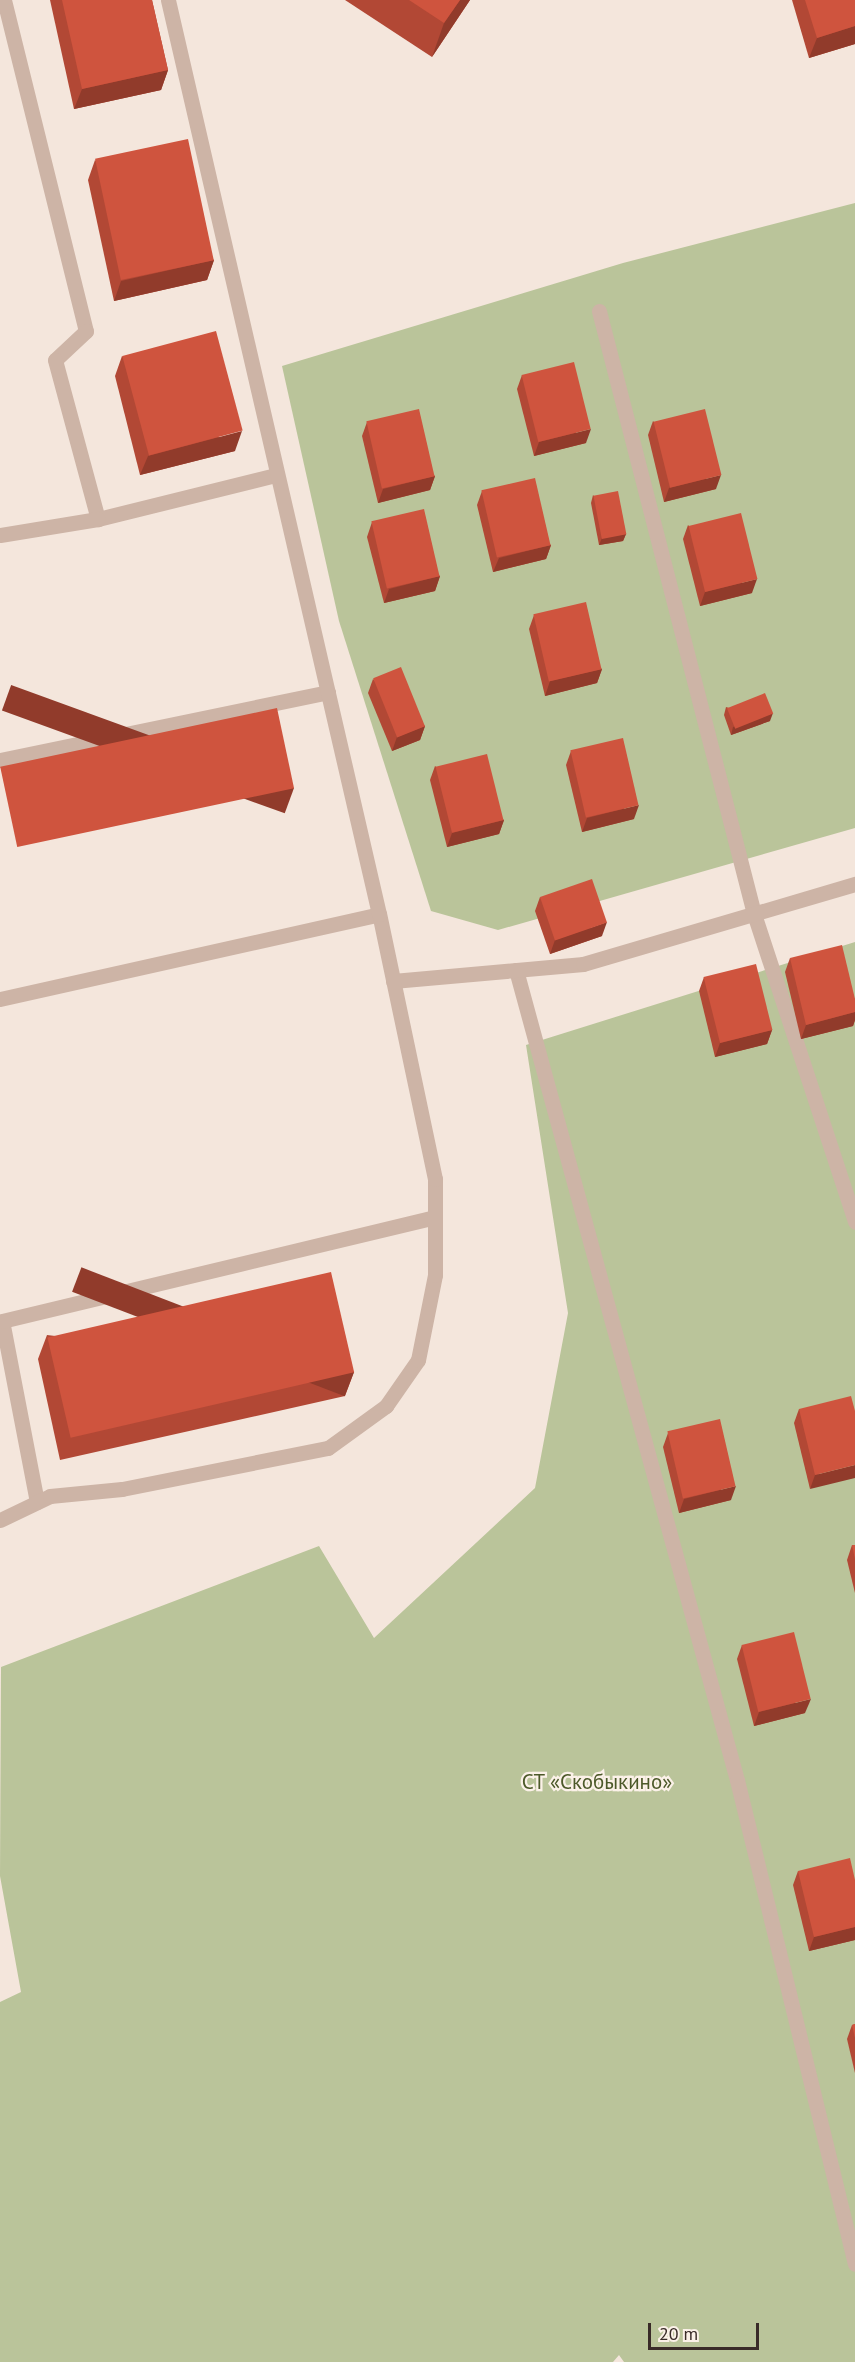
<!DOCTYPE html>
<html>
<head>
<meta charset="utf-8">
<style>
  body { margin:0 }
  #map { position:relative; width:855px; height:2362px; overflow:hidden; background:#f4e6dc; font-family:"PT Sans",sans-serif }
  div>[style] { position:absolute }
  .green>* { inset:0; background:#bac49a }
  .minor>* { height:15px; margin:-7.5px; padding:0 7.5px; transform-origin:7.5px; border-radius:7.5px; background:#cdb4a6 }
  .wall>* { inset:0; background:#b24835 }
  .shaded-wall>* { inset:0; background:#913b2b; transform-origin:0 0 }
  .building>* { inset:0; background:#cf543e; transform-origin:0 0 }
  span { translate:-50% -50%; white-space:nowrap; text-align:center; line-height:1.15; -webkit-text-stroke:4.5px #fbf1e8; paint-order:stroke }
  .park-label { font-size:21px; color:#4c5929 }
  .scale { position:absolute; left:648px; top:2323px; width:111px; height:27px; box-sizing:border-box; border:3px solid #392b28; border-top:0; padding-left:8px; font-size:18px; line-height:21px; white-space:nowrap; color:#392b28; -webkit-text-stroke:4px #fbf1e8; paint-order:stroke }
</style>
</head>
<body>
<div id="map">
  <div class="green">
    <i style="clip-path:polygon(855px 203px,855px 828px,498px 930px,431px 911px,339px 621px,282px 366px,623px 263px)"></i>
    <i style="clip-path:polygon(855px 942px,855px 2362px,624px 2362px,619px 2355px,613px 2362px,0 2362px,0 2002px,21px 1992px,0 1876px,1px 1667px,319px 1546px,374px 1638px,535px 1488px,568px 1313px,526px 1045px)"></i>
  </div>
  <div class="minor">
    <i style="left:4px;top:0;width:341px;rotate:76.1deg"></i>
    <i style="left:86px;top:331px;width:42px;rotate:136.9deg"></i>
    <i style="left:55px;top:360px;width:165px;rotate:74.9deg"></i>
    <i style="left:98px;top:519px;width:183px;rotate:-13.9deg"></i>
    <i style="left:599px;top:311px;width:623px;rotate:75.58deg"></i>
    <i style="left:754px;top:914px;width:324px;rotate:71.8deg"></i>
    <i style="left:0;top:535px;width:99px;rotate:-9.3deg"></i>
    <i style="left:0;top:760px;width:335px;rotate:-11.7deg"></i>
    <i style="left:516px;top:970px;width:840px;rotate:74.74deg"></i>
    <i style="left:737px;top:1780px;width:498px;rotate:76.3deg"></i>
    <i style="left:393px;top:981px;width:191px;rotate:-5.1deg"></i>
    <i style="left:583px;top:964px;width:284px;rotate:-16.4deg"></i>
    <i style="left:0;top:999px;width:388px;rotate:-12.6deg"></i>
    <i style="left:37px;top:1502px;width:184px;rotate:-100.9deg"></i>
    <i style="left:2px;top:1321px;width:445px;rotate:-13.5deg"></i>
    <i style="left:0;top:1520px;width:55px;rotate:-25.6deg"></i>
    <i style="left:50px;top:1496px;width:72px;rotate:-5.6deg"></i>
    <i style="left:122px;top:1489px;width:210px;rotate:-11.3deg"></i>
    <i style="left:328px;top:1448px;width:72px;rotate:-35.9deg"></i>
    <i style="left:386px;top:1406px;width:56px;rotate:-55.2deg"></i>
    <i style="left:418px;top:1360px;width:87px;rotate:-78.7deg"></i>
    <i style="left:435px;top:1275px;width:96px;rotate:-90deg"></i>
    <i style="left:435px;top:1179px;width:271px;rotate:-101.9deg"></i>
    <i style="left:379px;top:914px;width:938px;rotate:-103deg"></i>
  </div>
  <div class="wall">
    <i style="clip-path:polygon(50px 0,152px 0,168px 70px,161px 90px,74px 109px)"></i>
    <i style="clip-path:polygon(345px 0,470px 0,432px 57px)"></i>
    <i style="clip-path:polygon(792px 0,855px 0,855px 44px,809px 58px)"></i>
    <i style="clip-path:polygon(95px 160px,214px 260px,207px 280px,114px 301px,88px 180px)"></i>
    <i style="clip-path:polygon(122px 356px,235px 451px,140px 475px,115px 376px)"></i>
    <i style="clip-path:polygon(522px 375px,586px 443px,534px 456px,517px 389px)"></i>
    <i style="clip-path:polygon(653px 421px,716px 489px,664px 502px,648px 435px)"></i>
    <i style="clip-path:polygon(367px 422px,435px 476px,430px 490px,378px 503px,362px 436px)"></i>
    <i style="clip-path:polygon(482px 491px,551px 545px,546px 559px,493px 572px,477px 505px)"></i>
    <i style="clip-path:polygon(593px 495px,626px 534px,623px 541px,599px 545px,591px 503px)"></i>
    <i style="clip-path:polygon(372px 522px,440px 576px,435px 591px,384px 603px,367px 537px)"></i>
    <i style="clip-path:polygon(688px 525px,752px 593px,700px 606px,683px 539px)"></i>
    <i style="clip-path:polygon(534px 615px,602px 669px,597px 683px,545px 696px,529px 629px)"></i>
    <i style="clip-path:polygon(373px 679px,425px 726px,420px 740px,392px 751px,368px 693px)"></i>
    <i style="clip-path:polygon(726px 707px,770px 721px,731px 735px,724px 715px)"></i>
    <i style="clip-path:polygon(571px 751px,634px 819px,582px 832px,566px 765px)"></i>
    <i style="clip-path:polygon(435px 766px,504px 820px,499px 834px,447px 847px,430px 780px)"></i>
    <i style="clip-path:polygon(540px 897px,602px 936px,550px 954px,535px 911px)"></i>
    <i style="clip-path:polygon(790px 958px,855px 999px,855px 1020px,853px 1026px,801px 1039px,785px 972px)"></i>
    <i style="clip-path:polygon(704px 977px,772px 1030px,767px 1044px,715px 1057px,699px 991px)"></i>
    <i style="clip-path:polygon(47px 1335px,354px 1372px,345px 1396px,60px 1460px,38px 1359px)"></i>
    <i style="clip-path:polygon(799px 1409px,855px 1411px,810px 1489px,794px 1423px)"></i>
    <i style="clip-path:polygon(668px 1433px,731px 1500px,679px 1513px,663px 1447px)"></i>
    <i style="clip-path:polygon(852px 1545px,855px 1545px,855px 1593px,847px 1560px)"></i>
    <i style="clip-path:polygon(742px 1645px,805px 1713px,754px 1726px,737px 1659px)"></i>
    <i style="clip-path:polygon(798px 1871px,855px 1880px,855px 1940px,809px 1951px,793px 1885px)"></i>
    <i style="clip-path:polygon(855px 2024px,855px 2073px,847px 2039px,852px 2025px)"></i>
  </div>
  <div class="shaded-wall">
    <i style="clip-path:polygon(460px 0,470px 0,432px 57px,444px 23px)"></i>
    <i style="clip-path:polygon(855px 26px,855px 44px,809px 58px,817px 38px)"></i>
    <i style="clip-path:polygon(168px 70px,161px 90px,74px 109px,82px 89px)"></i>
    <i style="clip-path:polygon(214px 260px,207px 280px,114px 301px,121px 281px)"></i>
    <i style="clip-path:polygon(591px 429px,586px 443px,534px 456px,539px 442px)"></i>
    <i style="clip-path:polygon(242px 431px,235px 451px,140px 475px,148px 456px)"></i>
    <i style="clip-path:polygon(721px 475px,716px 489px,664px 502px,669px 488px)"></i>
    <i style="clip-path:polygon(435px 476px,430px 490px,378px 503px,383px 489px)"></i>
    <i style="clip-path:polygon(626px 534px,623px 541px,599px 545px,602px 538px)"></i>
    <i style="clip-path:polygon(551px 545px,546px 559px,493px 572px,499px 558px)"></i>
    <i style="clip-path:polygon(440px 576px,435px 591px,384px 603px,389px 589px)"></i>
    <i style="clip-path:polygon(757px 579px,752px 593px,700px 606px,705px 592px)"></i>
    <i style="clip-path:polygon(602px 669px,597px 683px,545px 696px,550px 681px)"></i>
    <i style="clip-path:polygon(773px 713px,770px 721px,731px 735px,733px 727px)"></i>
    <i style="clip-path:polygon(425px 726px,420px 740px,392px 751px,397px 737px)"></i>
    <i style="left:294px;top:788px;width:27px;height:301px;rotate:110deg"></i>
    <i style="clip-path:polygon(639px 805px,634px 819px,582px 832px,587px 818px)"></i>
    <i style="clip-path:polygon(504px 820px,499px 834px,447px 847px,452px 833px)"></i>
    <i style="clip-path:polygon(607px 922px,602px 936px,550px 954px,555px 940px)"></i>
    <i style="clip-path:polygon(855px 1012px,855px 1020px,853px 1026px,801px 1039px,806px 1025px)"></i>
    <i style="clip-path:polygon(772px 1030px,767px 1044px,715px 1057px,720px 1043px)"></i>
    <i style="left:354px;top:1372px;width:26px;height:292px;rotate:111deg"></i>
    <i style="clip-path:polygon(855px 1465px,855px 1478px,810px 1489px,815px 1475px)"></i>
    <i style="clip-path:polygon(736px 1486px,731px 1500px,679px 1513px,684px 1499px)"></i>
    <i style="clip-path:polygon(811px 1699px,805px 1713px,754px 1726px,759px 1712px)"></i>
    <i style="clip-path:polygon(855px 1927px,855px 1940px,809px 1951px,814px 1937px)"></i>
  </div>
  <div class="building">
    <i style="clip-path:polygon(62px 0,152px 0,168px 70px,82px 89px)"></i>
    <i style="clip-path:polygon(409px 0,460px 0,444px 23px)"></i>
    <i style="clip-path:polygon(805px 0,855px 0,855px 26px,817px 38px)"></i>
    <i style="left:188px;top:139px;width:124px;height:95px;rotate:78deg"></i>
    <i style="left:216px;top:331px;width:103px;height:97px;rotate:75deg"></i>
    <i style="left:574px;top:362px;width:69px;height:54px;rotate:76deg"></i>
    <i style="left:419px;top:409px;width:69px;height:54px;rotate:77deg"></i>
    <i style="left:705px;top:409px;width:68px;height:53px;rotate:76deg"></i>
    <i style="left:535px;top:478px;width:69px;height:55px;rotate:77deg"></i>
    <i style="left:618px;top:491px;width:44px;height:25px;rotate:79deg"></i>
    <i style="left:424px;top:509px;width:69px;height:54px;rotate:77deg"></i>
    <i style="left:741px;top:513px;width:68px;height:54px;rotate:76deg"></i>
    <i style="left:586px;top:602px;width:69px;height:54px;rotate:77deg"></i>
    <i style="left:401px;top:667px;width:64px;height:30px;rotate:68deg"></i>
    <i style="left:765px;top:693px;width:22px;height:41px;rotate:68deg"></i>
    <i style="left:277px;top:708px;width:82px;height:283px;rotate:78deg"></i>
    <i style="left:623px;top:738px;width:69px;height:54px;rotate:77deg"></i>
    <i style="left:487px;top:754px;width:68px;height:53px;rotate:76deg"></i>
    <i style="left:592px;top:879px;width:46px;height:55px;rotate:71deg"></i>
    <i style="clip-path:polygon(842px 945px,855px 999px,855px 1012px,806px 1025px,790px 958px)"></i>
    <i style="left:756px;top:964px;width:68px;height:54px;rotate:76deg"></i>
    <i style="left:331px;top:1272px;width:103px;height:291px;rotate:77deg"></i>
    <i style="clip-path:polygon(851px 1396px,855px 1411px,855px 1465px,815px 1475px,799px 1409px)"></i>
    <i style="left:720px;top:1419px;width:69px;height:54px;rotate:77deg"></i>
    <i style="clip-path:polygon(852px 1545px,855px 1545px,855px 1559px)"></i>
    <i style="left:794px;top:1632px;width:69px;height:54px;rotate:76deg"></i>
    <i style="clip-path:polygon(850px 1858px,855px 1880px,855px 1927px,814px 1937px,798px 1871px)"></i>
    <i style="clip-path:polygon(855px 2024px,855px 2038px,852px 2025px)"></i>
  </div>
  <div class="park-label">
    <span style="left:597px;top:1782px">СТ «Скобыкино»</span>
  </div>
  <div class="scale">20 m</div>
</div>
</body>
</html>
